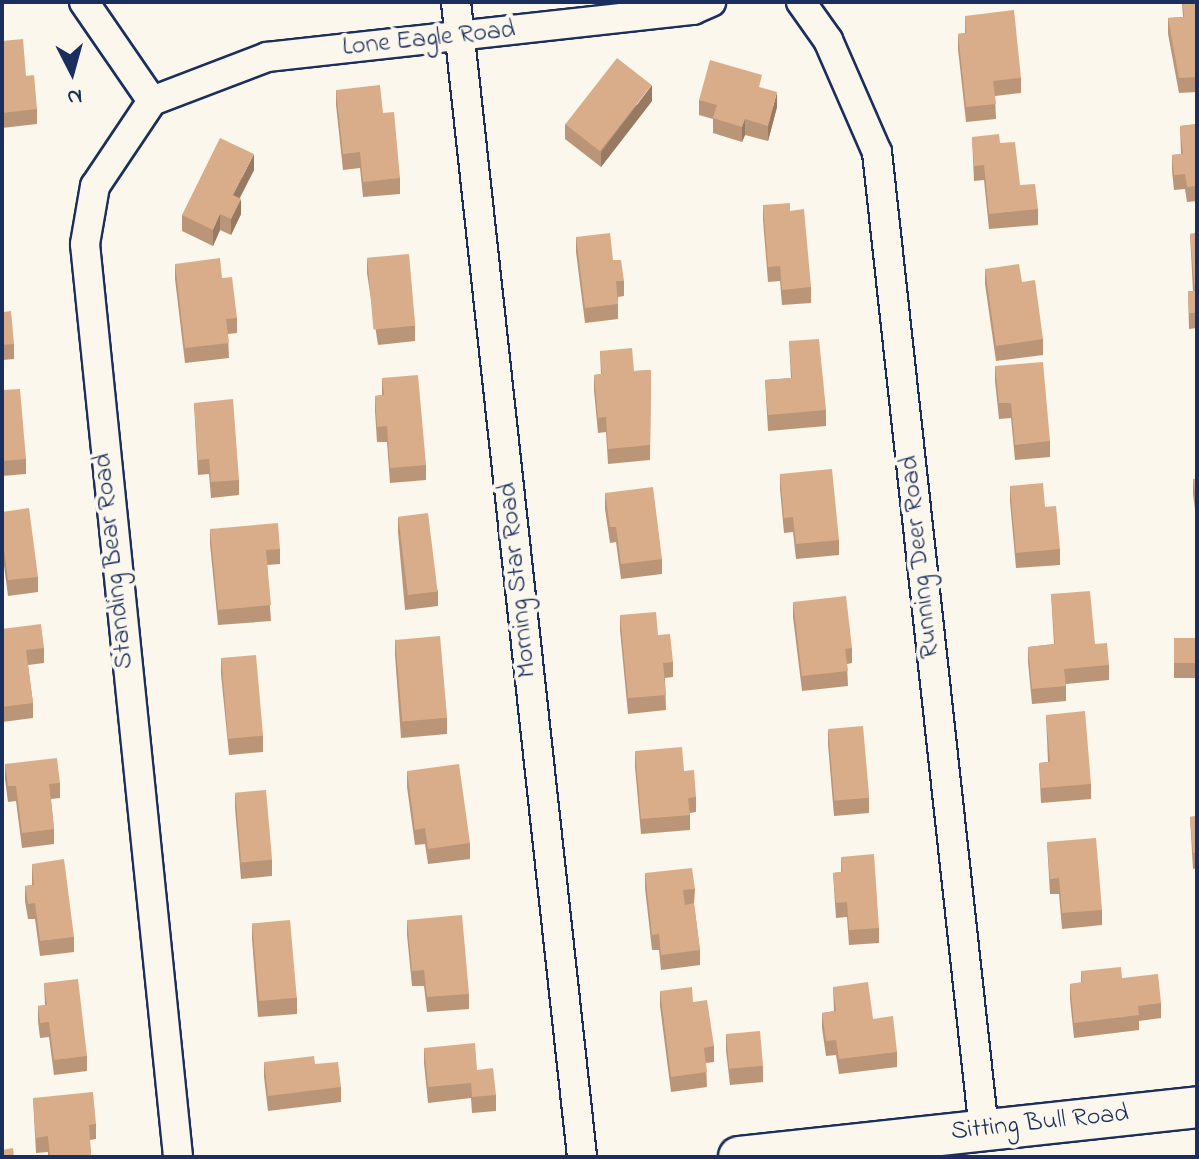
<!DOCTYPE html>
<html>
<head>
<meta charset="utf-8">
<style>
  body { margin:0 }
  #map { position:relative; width:1199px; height:1159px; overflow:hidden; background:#fbf7ec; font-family:"Indie Flower",sans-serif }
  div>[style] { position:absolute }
  .roads { filter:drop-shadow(2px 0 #1b2f5e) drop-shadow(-2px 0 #1b2f5e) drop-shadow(0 2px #1b2f5e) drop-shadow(0 -2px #1b2f5e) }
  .street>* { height:28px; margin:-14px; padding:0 14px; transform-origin:14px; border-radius:14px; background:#fbf7ec }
  .secondary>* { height:40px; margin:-20px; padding:0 20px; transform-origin:20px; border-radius:20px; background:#fbf7ec }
  .wall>* { inset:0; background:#bb9577; transform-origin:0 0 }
  .shaded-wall>* { inset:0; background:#987961 }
  .building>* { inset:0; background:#d9ad8a; transform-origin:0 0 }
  span { translate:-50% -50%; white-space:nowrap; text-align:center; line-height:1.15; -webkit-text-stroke:8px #fbf7ec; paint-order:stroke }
  .street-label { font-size:26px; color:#1b2f5e }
  .frame { position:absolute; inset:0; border:4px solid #1b2f5e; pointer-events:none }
  .north { position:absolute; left:32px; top:32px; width:80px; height:80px; -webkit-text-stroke:6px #fbf7ec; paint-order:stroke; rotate:174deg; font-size:22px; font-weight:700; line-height:32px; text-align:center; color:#1b2f5e }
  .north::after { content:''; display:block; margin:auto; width:28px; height:36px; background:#1b2f5e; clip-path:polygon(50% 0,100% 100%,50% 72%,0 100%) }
</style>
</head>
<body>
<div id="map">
  <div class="roads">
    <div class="street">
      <i style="left:84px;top:2px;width:120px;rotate:55.5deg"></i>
      <i style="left:456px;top:2px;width:1162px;rotate:83.77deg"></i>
      <i style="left:801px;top:2px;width:47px;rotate:54.6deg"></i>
      <i style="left:828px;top:40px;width:122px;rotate:66.4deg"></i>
      <i style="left:877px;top:152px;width:984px;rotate:83.76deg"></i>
      <i style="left:152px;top:101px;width:102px;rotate:123.8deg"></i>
      <i style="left:95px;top:186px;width:59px;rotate:99.8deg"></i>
      <i style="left:85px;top:244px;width:918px;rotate:84.18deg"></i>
      <i style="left:152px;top:101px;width:123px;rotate:-20.9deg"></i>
      <i style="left:267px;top:57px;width:429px;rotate:-6.3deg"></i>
      <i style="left:693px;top:10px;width:20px;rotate:-24deg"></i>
    </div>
    <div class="secondary">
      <i style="left:739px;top:1157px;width:461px;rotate:-6.2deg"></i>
    </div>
  </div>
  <div class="wall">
    <i style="clip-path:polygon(1182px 2px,1197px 2px,1197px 92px,1179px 93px,1168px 34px,1168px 18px,1183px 17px)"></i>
    <i style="clip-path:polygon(965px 16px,1021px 78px,1021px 93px,995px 96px,996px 119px,966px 122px,958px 49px,958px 34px,965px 33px)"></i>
    <i style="clip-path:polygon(2px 41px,26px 76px,37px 109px,37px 124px,2px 128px)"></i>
    <i style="clip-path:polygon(336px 90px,383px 113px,400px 178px,400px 194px,363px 197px,360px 168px,343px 170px,336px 105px)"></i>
    <i style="clip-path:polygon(699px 100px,777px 107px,768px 141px,745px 135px,742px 142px,713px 133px,713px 119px,699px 115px)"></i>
    <i style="clip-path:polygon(652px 101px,601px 167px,565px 139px,565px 124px)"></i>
    <i style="clip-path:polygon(1197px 124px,1197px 201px,1187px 202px,1185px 189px,1174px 190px,1172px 171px,1172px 155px,1181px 154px,1180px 126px)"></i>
    <i style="clip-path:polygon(972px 137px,1000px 143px,1020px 185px,1038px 209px,1038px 225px,989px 229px,984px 180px,974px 181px)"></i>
    <i style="clip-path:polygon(254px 170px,240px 198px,241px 214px,231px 235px,220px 230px,213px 246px,182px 231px,182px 215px)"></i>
    <i style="clip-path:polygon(763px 205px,790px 211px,811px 287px,811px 303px,782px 305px,780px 281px,768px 282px,763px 220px)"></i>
    <i style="clip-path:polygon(1197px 233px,1197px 328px,1189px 329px,1188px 291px,1193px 291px,1190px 234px)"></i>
    <i style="clip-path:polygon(576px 237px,613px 260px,624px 281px,624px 296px,618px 297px,618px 319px,585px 323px,576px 252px)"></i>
    <i style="clip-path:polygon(367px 258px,415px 326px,415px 341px,378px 345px,367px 273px)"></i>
    <i style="clip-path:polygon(175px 264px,222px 278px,237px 318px,237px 333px,228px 334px,229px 358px,185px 363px,175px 279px)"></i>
    <i style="clip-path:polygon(985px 269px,1022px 282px,1043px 339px,1043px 355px,996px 361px,985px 284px)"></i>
    <i style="clip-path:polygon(2px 300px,3px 312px,14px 344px,14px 359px,2px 360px)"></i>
    <i style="clip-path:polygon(789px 341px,826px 410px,826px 426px,768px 431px,765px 380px,791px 378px)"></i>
    <i style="clip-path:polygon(600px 351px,634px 371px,651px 370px,650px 460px,608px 464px,606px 432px,598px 433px,594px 390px,594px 375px,601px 374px)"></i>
    <i style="clip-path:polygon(995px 366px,1050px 441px,1050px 457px,1015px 460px,1011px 418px,999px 419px,995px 381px)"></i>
    <i style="clip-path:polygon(382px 378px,426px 465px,426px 480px,390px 483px,387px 442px,377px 442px,375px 411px,375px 396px,382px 395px)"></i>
    <i style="clip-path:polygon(2px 390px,26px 459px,26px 474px,2px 476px)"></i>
    <i style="clip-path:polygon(194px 403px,239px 480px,239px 495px,211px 498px,209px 474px,198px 475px)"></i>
    <i style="clip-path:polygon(780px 474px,839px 540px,839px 555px,796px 559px,793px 532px,784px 533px,780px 489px)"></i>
    <i style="clip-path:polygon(1193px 479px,1197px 479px,1197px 525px,1193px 494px)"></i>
    <i style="clip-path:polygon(1010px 486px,1060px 549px,1060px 565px,1016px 568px,1010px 501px)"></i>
    <i style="clip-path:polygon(605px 493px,662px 559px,662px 574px,621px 579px,616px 542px,610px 543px,605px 509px)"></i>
    <i style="clip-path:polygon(2px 512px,38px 577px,38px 592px,8px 596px,2px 550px)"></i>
    <i style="clip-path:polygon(398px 517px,438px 591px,438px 606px,405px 610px,398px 532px)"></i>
    <i style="clip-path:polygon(210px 529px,280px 549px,280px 564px,267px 565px,271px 621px,218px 625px,210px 544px)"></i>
    <i style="clip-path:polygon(1051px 594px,1095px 644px,1109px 665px,1109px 680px,1066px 684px,1066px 701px,1032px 704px,1028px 662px,1028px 647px,1054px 644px)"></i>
    <i style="clip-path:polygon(793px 602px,852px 648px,852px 663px,847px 664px,848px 686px,802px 691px,793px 617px)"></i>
    <i style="clip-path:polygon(620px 615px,658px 635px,673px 662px,673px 677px,665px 678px,666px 710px,628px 714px,620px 630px)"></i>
    <i style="clip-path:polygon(2px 629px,44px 648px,44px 663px,28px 665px,33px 703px,33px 718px,2px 722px)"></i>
    <i style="left:1197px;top:638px;width:40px;height:23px;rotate:90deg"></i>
    <i style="clip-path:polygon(395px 639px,447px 718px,447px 734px,401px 738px,395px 655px)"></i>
    <i style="clip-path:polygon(221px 658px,263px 736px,263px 752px,229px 755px,221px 674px)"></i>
    <i style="clip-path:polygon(1046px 715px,1091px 784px,1091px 799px,1041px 803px,1039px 763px,1048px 762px)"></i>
    <i style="clip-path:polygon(828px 729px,869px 798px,869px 813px,834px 816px,828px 744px)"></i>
    <i style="clip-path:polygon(635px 751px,684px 771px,696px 797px,696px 812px,690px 813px,690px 830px,641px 834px,635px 767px)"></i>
    <i style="clip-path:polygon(5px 764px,60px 783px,60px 798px,51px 799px,54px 829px,54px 844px,22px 848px,16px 801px,8px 802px,5px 779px)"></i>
    <i style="clip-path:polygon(407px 771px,470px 843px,470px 859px,428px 864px,425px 844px,415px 845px,407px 787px)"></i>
    <i style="clip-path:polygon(235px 793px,272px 860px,272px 876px,241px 879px,235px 808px)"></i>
    <i style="clip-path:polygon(1197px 816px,1197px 868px,1193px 869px,1190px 817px)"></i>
    <i style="clip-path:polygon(1047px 842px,1102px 910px,1102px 925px,1062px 929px,1059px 894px,1050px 894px)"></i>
    <i style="clip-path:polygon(841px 857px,879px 928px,879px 943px,849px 945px,847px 917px,836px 918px,833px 873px,841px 872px)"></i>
    <i style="clip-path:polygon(32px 864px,74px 937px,74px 952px,40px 956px,35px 919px,28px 919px,25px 901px,25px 886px,32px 885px)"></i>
    <i style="clip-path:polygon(645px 873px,695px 889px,694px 904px,700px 950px,700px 965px,661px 970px,659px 950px,652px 950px,645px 888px)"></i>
    <i style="clip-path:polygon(407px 920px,469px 994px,469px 1009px,427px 1012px,424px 986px,412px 986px,407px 935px)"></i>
    <i style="clip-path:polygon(252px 924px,297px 998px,297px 1014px,258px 1017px,252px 939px)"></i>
    <i style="clip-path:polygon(1081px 971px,1122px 978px,1161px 1003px,1161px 1018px,1139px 1021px,1139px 1030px,1074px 1038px,1070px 999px,1070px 984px,1081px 983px)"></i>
    <i style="clip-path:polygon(44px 983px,87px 1056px,87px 1071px,54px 1075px,49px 1037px,40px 1038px,38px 1021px,38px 1006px,45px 1005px)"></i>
    <i style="clip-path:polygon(833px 987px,873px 1019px,897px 1052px,897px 1067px,839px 1074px,836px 1055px,826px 1056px,822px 1028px,822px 1013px,834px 1011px)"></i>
    <i style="clip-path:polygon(660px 991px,693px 1002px,714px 1046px,714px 1062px,706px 1063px,707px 1087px,671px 1092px,660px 1006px)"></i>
    <i style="clip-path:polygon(726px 1034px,763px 1066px,763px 1082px,730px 1085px,726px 1050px)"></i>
    <i style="clip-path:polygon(424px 1048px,496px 1095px,496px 1111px,472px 1113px,471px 1098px,428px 1103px,424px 1063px)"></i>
    <i style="clip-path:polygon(264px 1062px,315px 1064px,341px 1087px,341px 1102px,268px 1111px,264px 1077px)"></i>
    <i style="clip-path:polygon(33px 1098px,96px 1124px,96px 1139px,90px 1140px,91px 1157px,48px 1157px,48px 1152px,36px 1153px)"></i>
  </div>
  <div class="shaded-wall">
    <i style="clip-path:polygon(652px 85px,652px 101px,601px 167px,601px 152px)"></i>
    <i style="clip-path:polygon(777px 92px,777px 107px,768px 141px,768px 126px)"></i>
    <i style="clip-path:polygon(745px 119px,745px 135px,742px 142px,742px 127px)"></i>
    <i style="clip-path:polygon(254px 154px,254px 170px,233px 210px,233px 195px)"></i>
    <i style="clip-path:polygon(241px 199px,241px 214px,231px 235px,231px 219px)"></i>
    <i style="clip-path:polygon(220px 214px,220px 230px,213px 246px,213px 230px)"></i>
  </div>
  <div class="building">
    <i style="clip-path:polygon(1183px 2px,1197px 2px,1197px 77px,1179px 78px,1168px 18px,1184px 17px)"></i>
    <i style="clip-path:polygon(1014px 10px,1021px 78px,993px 81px,996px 104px,966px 107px,958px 34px,966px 33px,965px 16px)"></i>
    <i style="clip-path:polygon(23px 39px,26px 76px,34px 75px,37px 109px,2px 113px,2px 41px)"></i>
    <i style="left:617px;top:58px;width:44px;height:84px;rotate:38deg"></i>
    <i style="clip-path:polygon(710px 60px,762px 75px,759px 87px,777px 92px,768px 126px,745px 119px,742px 127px,713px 118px,717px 105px,699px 100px)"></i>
    <i style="clip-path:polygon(380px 85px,383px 113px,394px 112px,400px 178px,363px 182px,360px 152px,343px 154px,336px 90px)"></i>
    <i style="clip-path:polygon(1197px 124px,1197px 186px,1187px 187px,1185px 174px,1174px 175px,1172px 155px,1183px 154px,1180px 126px)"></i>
    <i style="clip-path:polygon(999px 134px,1000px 143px,1015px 142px,1020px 185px,1035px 184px,1038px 209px,989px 214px,984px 165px,974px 166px,972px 137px)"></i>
    <i style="clip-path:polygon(220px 138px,254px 154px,233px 195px,241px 199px,231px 219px,220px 214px,213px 230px,182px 215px)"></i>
    <i style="clip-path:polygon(790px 203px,790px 211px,804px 209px,811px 287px,782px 290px,780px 266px,768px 267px,763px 205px)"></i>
    <i style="clip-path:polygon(610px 233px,613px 260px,621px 260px,624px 281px,616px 281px,618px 304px,585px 308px,576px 237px)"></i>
    <i style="clip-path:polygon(1197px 233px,1197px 313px,1189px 313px,1188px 291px,1195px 291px,1190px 234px)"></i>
    <i style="left:409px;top:254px;width:72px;height:42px;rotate:85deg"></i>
    <i style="clip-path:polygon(220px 258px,222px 278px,232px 277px,237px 318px,226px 319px,229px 343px,185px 348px,175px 264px)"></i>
    <i style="clip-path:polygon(1019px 264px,1022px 282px,1035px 280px,1043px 339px,996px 346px,985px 269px)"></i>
    <i style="clip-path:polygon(2px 300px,3px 312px,11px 311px,14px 344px,2px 345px)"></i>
    <i style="clip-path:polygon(819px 339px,826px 410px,768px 415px,765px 380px,792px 378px,789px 341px)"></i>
    <i style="clip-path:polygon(632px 348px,634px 371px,651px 370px,650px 445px,608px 449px,606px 417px,598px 418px,594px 375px,602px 374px,600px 351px)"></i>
    <i style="clip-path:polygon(1043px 362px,1050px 441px,1015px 445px,1011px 403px,999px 403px,995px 366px)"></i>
    <i style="clip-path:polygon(418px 375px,426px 465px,390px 468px,387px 426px,377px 427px,375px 396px,384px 395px,382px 378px)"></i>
    <i style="clip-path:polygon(20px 389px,26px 459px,2px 461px,2px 390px)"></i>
    <i style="clip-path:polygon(233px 399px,239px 480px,211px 482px,209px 459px,198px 460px,194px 403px)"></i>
    <i style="clip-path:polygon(832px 469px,839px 540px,796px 544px,793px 517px,784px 518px,780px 474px)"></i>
    <i style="clip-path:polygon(1193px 479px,1197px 479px,1197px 509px)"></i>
    <i style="clip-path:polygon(1043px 483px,1045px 507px,1056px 506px,1060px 549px,1016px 553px,1010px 486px)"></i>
    <i style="clip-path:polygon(653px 487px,662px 559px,621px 564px,616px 527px,610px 527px,605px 493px)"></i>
    <i style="clip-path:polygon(29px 508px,38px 577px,8px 580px,2px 535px,2px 512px)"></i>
    <i style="left:428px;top:513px;width:79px;height:30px;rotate:83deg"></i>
    <i style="clip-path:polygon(278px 523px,280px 549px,266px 550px,271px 605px,218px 610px,210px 529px)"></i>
    <i style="clip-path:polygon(1090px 591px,1095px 644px,1107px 643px,1109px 665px,1064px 669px,1066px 686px,1032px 689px,1028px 647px,1055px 644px,1051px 594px)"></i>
    <i style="clip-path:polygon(846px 596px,852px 648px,845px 649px,848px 671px,802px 676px,793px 602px)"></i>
    <i style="clip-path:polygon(656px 612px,658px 635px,670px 634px,673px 662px,663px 663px,666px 695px,628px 698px,620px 615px)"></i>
    <i style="clip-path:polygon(41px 624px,44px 648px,26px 650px,33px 703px,2px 707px,2px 629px)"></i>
    <i style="left:440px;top:636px;width:82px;height:45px;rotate:85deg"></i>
    <i style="left:1197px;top:638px;width:25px;height:23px;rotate:90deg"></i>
    <i style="left:256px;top:655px;width:81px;height:35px;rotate:85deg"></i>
    <i style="clip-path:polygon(1085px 711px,1091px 784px,1041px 788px,1039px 763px,1050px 762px,1046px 715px)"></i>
    <i style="left:863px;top:726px;width:72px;height:35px;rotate:85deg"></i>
    <i style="clip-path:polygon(682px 747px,684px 771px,694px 770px,696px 797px,688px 798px,690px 815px,641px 819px,635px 751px)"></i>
    <i style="clip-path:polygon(57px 758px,60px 783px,49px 784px,54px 829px,22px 833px,16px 786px,8px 786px,5px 764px)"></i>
    <i style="clip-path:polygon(459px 764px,470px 843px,428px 849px,425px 828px,415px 830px,407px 771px)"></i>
    <i style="left:266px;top:790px;width:70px;height:31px;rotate:85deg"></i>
    <i style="clip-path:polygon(1197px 816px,1197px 853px,1193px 853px,1190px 817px)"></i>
    <i style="clip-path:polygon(1096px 838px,1102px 910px,1062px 913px,1059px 878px,1050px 879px,1047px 842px)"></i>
    <i style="clip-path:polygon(874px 854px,879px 928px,849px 930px,847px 902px,836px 903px,833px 873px,842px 872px,841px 857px)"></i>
    <i style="clip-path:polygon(64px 859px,74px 937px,40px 941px,35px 903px,28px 904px,25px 886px,34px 885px,32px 864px)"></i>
    <i style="clip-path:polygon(692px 868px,695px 889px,683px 890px,685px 905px,694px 903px,700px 950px,661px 955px,659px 934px,652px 935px,645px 873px)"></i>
    <i style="clip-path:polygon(462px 915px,469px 994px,427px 997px,424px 970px,412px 971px,407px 920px)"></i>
    <i style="left:290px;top:920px;width:78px;height:38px;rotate:85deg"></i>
    <i style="clip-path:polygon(1121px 967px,1122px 978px,1158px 974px,1161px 1003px,1138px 1006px,1139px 1015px,1074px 1023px,1070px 984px,1082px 982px,1081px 971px)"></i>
    <i style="clip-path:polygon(78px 979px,87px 1056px,54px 1060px,49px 1022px,40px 1023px,38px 1006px,47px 1005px,44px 983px)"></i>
    <i style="clip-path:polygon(868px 982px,873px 1019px,893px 1016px,897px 1052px,839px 1059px,836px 1040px,826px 1041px,822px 1013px,836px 1011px,833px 987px)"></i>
    <i style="clip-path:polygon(692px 987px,693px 1002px,707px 1000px,714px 1046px,704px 1048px,707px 1072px,671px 1077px,660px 991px)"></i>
    <i style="left:760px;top:1031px;width:35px;height:34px;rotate:85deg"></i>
    <i style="clip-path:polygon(475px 1043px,477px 1070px,493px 1068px,496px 1095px,472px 1097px,471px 1083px,428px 1087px,424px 1048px)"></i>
    <i style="clip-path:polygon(314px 1056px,315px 1064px,338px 1062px,341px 1087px,268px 1096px,264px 1062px)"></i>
    <i style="clip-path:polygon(93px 1092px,96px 1124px,89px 1125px,91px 1157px,50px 1157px,48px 1136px,36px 1138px,33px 1098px)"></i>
    <i style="clip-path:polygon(13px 1148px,14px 1157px,2px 1157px,2px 1150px)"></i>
  </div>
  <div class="street-label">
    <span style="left:429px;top:40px;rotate:-6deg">Lone Eagle Road</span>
    <span style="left:921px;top:557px;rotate:-96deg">Running Deer Road</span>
    <span style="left:115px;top:561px;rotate:-96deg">Standing Bear Road</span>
    <span style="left:519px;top:580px;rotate:-96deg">Morning Star Road</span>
    <span style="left:1040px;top:1124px;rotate:-6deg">Sitting Bull Road</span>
  </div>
  <div class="frame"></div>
  <div class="north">N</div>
</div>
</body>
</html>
